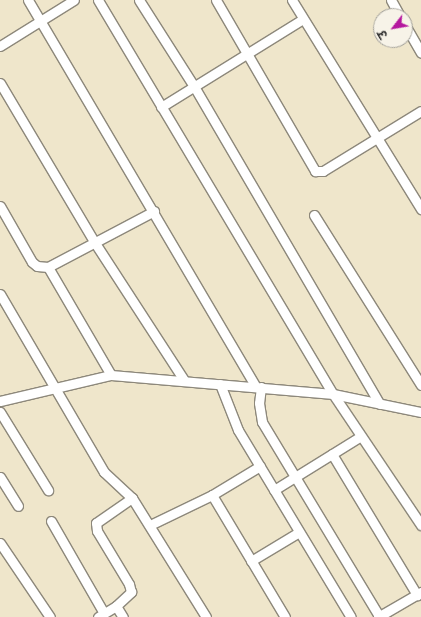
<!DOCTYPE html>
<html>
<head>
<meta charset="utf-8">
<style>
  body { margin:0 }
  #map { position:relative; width:421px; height:617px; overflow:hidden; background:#efe6cb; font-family:"Comic Neue","Playpen Sans Deva",sans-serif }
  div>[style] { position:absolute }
  .roads { filter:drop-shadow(1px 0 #8d887b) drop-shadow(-1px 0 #8d887b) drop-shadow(0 1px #8d887b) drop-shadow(0 -1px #8d887b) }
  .minor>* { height:9px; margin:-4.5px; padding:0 4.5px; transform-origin:4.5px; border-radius:4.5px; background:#fff }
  span { translate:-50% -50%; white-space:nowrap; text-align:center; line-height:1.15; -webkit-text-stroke:3px #f7f3e8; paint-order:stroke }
  .north { position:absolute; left:373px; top:8px; width:40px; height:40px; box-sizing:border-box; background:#f7f3e8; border:1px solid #a5a39c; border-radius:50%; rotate:239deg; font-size:11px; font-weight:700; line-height:16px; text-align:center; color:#2b2b2b }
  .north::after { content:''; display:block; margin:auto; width:14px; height:18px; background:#b5179e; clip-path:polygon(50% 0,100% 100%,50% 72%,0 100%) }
</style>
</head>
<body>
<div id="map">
  <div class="roads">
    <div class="minor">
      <i style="left:28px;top:0;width:448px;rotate:59.5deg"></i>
      <i style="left:98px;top:0;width:459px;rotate:59.2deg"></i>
      <i style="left:333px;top:394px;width:158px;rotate:56.1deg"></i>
      <i style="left:139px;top:0;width:104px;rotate:57.5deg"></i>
      <i style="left:195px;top:88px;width:366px;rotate:59.7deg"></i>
      <i style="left:216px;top:0;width:198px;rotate:59.9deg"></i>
      <i style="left:315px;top:171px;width:8px"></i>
      <i style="left:323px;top:171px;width:115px;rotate:-31.5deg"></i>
      <i style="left:292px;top:0;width:246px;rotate:58.3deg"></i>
      <i style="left:391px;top:0;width:18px;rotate:61deg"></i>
      <i style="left:405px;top:25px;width:32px;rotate:60deg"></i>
      <i style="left:0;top:46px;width:87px;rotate:-31.9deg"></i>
      <i style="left:0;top:83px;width:186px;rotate:59.3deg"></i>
      <i style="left:95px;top:243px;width:163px;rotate:57deg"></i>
      <i style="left:161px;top:107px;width:167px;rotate:-31.8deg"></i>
      <i style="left:0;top:206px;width:64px;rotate:60.3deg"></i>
      <i style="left:32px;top:262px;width:6px;rotate:39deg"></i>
      <i style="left:37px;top:266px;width:11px;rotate:5deg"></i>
      <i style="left:314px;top:215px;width:201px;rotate:57.8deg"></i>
      <i style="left:0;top:294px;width:206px;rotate:59.7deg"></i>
      <i style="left:104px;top:472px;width:38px;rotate:43deg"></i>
      <i style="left:132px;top:498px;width:140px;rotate:58.1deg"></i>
      <i style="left:111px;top:375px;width:125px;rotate:-120.3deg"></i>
      <i style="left:48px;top:267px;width:120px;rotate:-27.8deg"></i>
      <i style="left:220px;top:384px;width:49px;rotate:68.6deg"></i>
      <i style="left:238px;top:430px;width:218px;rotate:58.9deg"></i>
      <i style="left:261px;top:387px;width:16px;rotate:97deg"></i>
      <i style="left:259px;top:403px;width:19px;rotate:81deg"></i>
      <i style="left:262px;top:422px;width:227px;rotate:58.9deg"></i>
      <i style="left:0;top:401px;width:114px;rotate:-13.2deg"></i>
      <i style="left:111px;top:375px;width:223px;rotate:4.9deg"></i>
      <i style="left:333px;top:394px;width:90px;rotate:11.6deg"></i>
      <i style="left:0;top:412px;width:92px;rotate:58.4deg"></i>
      <i style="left:332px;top:454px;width:165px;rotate:58.9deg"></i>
      <i style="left:0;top:477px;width:34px;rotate:58deg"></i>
      <i style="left:274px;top:490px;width:102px;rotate:-31.8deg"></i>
      <i style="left:212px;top:495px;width:142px;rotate:59.1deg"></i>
      <i style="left:51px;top:521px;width:106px;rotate:60.1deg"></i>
      <i style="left:150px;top:525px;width:69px;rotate:-25.8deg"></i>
      <i style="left:212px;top:495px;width:56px;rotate:-31.1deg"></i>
      <i style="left:0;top:543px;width:89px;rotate:56deg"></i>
      <i style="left:251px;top:561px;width:56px;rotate:-31.1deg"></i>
      <i style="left:116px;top:606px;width:13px;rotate:58deg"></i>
      <i style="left:98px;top:617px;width:21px;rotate:-31deg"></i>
      <i style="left:116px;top:606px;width:21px;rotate:-43deg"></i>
      <i style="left:131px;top:592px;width:8px;rotate:-104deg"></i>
      <i style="left:129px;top:584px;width:62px;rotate:-121.1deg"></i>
      <i style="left:97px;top:531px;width:8px;rotate:-97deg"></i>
      <i style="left:96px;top:523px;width:44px;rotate:-34.8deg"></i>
      <i style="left:378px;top:617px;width:50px;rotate:-30.2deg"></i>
    </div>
  </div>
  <div class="north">उ</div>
</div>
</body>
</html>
